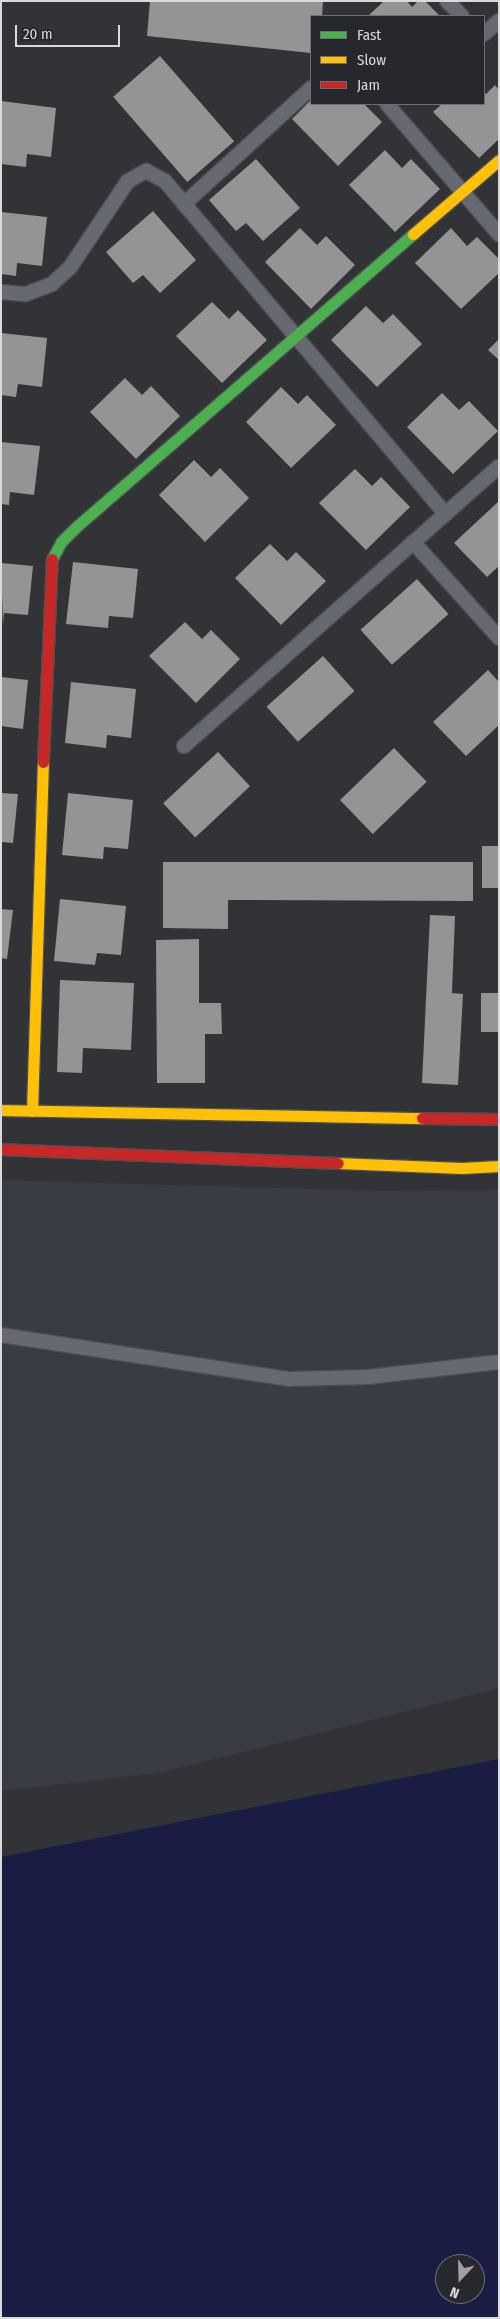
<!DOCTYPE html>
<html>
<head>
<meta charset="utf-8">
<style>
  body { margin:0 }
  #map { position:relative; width:500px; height:2319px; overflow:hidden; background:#323336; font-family:"Fira Sans Condensed",sans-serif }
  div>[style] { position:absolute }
  .built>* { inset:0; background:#393b45 }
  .water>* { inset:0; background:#1a1d43 }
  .building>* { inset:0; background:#949497; transform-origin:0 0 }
  .roads { filter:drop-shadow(1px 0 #4e4e50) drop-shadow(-1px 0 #4e4e50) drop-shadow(0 1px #4e4e50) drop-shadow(0 -1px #4e4e50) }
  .lane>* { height:14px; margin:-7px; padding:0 7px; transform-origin:7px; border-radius:7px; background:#676972 }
  .fast>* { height:11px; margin:-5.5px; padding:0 5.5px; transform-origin:5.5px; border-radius:5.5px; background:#4caf50 }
  .slow>* { height:11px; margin:-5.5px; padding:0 5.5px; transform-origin:5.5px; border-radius:5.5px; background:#ffc107 }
  .jam>* { height:11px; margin:-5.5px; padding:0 5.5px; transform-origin:5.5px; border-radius:5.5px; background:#c62828 }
  span { translate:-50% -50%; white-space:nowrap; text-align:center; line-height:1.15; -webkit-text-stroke:5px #27282d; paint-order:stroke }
  .frame { position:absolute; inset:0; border:2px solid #dadadd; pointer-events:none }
  .legend { position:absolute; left:310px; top:15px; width:175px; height:90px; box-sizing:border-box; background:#27282d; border:1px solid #6f6f73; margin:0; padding:6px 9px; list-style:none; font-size:15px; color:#dadadd }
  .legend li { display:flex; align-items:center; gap:10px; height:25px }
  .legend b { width:25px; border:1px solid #6f6f73 }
  .north { position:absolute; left:435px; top:2254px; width:50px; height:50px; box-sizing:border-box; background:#27282d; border:1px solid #6f6f73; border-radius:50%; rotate:201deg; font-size:14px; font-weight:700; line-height:20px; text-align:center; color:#dadadd }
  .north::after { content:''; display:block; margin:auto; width:18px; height:22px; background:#9fa0a3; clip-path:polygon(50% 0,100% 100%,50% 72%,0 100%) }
  .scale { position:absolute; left:15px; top:25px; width:105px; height:22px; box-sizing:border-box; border:2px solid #dadadd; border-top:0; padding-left:6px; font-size:15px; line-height:18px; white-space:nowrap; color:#dadadd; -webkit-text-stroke:4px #27282d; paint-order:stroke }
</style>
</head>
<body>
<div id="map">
  <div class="built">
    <i style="clip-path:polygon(1px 1180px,380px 1191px,499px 1190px,499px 1688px,157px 1773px,1px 1791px)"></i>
  </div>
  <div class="water">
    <i style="clip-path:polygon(evenodd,499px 1759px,499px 2318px,1px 2318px,1px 1857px,499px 1759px,445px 2264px,475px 2264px,475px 2294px,445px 2294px,445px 2264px)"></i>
  </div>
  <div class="building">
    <i style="clip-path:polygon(150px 1px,323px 1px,322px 16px,311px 16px,311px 53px,147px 36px)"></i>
    <i style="clip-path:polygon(384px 1px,407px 1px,412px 7px,418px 1px,425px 1px,440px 16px,368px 16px)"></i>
    <i style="left:160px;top:56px;width:113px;height:62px;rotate:49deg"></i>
    <i style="clip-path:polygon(495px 85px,499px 90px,499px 139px,479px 158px,433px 112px,442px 104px,484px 104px,484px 93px,486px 94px)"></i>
    <i style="clip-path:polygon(311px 100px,311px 104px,364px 104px,382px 122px,338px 166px,292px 119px)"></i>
    <i style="clip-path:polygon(1px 101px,56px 108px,51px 157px,27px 154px,26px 167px,1px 164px)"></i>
    <i style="clip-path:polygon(385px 150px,402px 168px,411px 159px,440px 189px,395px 232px,349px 185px)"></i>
    <i style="clip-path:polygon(256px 159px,300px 208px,263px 241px,246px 223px,236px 231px,209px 200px)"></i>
    <i style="clip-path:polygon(153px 211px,196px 260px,160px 293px,143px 275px,133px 283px,106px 252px)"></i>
    <i style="clip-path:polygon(1px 212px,47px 217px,42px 266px,17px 263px,16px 276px,1px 274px)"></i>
    <i style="clip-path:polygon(300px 228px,317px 245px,326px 236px,355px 265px,311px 309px,265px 262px)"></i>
    <i style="clip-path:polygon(451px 228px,467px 246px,477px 237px,499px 259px,499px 273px,461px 309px,415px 263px)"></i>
    <i style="clip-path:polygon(212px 302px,229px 319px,238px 310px,267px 340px,222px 383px,176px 336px)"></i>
    <i style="clip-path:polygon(366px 306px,383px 323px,393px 314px,422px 344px,377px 387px,331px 340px)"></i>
    <i style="clip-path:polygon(1px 333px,47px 338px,42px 387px,18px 384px,16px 397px,1px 395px)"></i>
    <i style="clip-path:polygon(499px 339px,499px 360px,488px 350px)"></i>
    <i style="clip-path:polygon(125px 378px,142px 395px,151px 386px,180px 416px,136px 459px,90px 412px)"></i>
    <i style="clip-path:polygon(281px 387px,298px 404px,307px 395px,336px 425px,291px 468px,246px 422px)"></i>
    <i style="clip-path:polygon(442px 393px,459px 410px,469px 401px,498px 431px,453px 474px,407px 427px)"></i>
    <i style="clip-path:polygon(1px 442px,40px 446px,34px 495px,10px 492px,9px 505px,1px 504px)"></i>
    <i style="clip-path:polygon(194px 460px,211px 477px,220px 468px,249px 498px,205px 542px,159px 495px)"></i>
    <i style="clip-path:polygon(355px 469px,372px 486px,381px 477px,410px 507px,366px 550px,319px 503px)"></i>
    <i style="clip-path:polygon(499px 501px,499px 566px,487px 577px,454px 543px)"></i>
    <i style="clip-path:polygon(270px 544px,287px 561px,296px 552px,326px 581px,281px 625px,235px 578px)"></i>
    <i style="clip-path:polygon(73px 562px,138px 569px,133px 618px,109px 616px,108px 628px,66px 624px)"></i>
    <i style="clip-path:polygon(1px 563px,33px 566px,28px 615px,4px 613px,3px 625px)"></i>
    <i style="left:417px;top:579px;width:47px;height:76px;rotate:48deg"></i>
    <i style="clip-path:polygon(185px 622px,202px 639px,211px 630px,240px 659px,196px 703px,149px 656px)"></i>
    <i style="left:323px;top:656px;width:47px;height:76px;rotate:48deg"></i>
    <i style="clip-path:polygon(488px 670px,499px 682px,499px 725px,466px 756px,433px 722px)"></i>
    <i style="clip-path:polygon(1px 677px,28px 680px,23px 729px,1px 726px)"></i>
    <i style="clip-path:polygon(71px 682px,136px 689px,131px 738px,107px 735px,106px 748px,65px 743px)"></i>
    <i style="left:394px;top:748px;width:47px;height:75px;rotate:46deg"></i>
    <i style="left:218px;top:752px;width:47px;height:75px;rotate:47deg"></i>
    <i style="clip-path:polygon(1px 793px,18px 794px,13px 843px,1px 842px)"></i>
    <i style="clip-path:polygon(68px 793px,133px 800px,128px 849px,104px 847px,103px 859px,62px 855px)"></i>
    <i style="left:482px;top:846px;width:17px;height:42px"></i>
    <i style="clip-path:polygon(163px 862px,473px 862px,473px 901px,228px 900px,228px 929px,163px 928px)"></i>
    <i style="clip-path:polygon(60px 899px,126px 906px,121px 955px,97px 953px,95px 965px,54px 961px)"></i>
    <i style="clip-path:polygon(1px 909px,13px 910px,7px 959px,1px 958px)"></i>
    <i style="clip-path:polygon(430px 915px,455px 916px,452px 993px,463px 994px,458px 1085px,422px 1083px)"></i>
    <i style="clip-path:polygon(199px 939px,199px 1003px,221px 1003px,222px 1034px,205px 1034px,205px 1083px,157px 1083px,156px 940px)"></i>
    <i style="clip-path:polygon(60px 980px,134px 983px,131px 1050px,83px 1048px,82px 1073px,57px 1072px)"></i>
    <i style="left:499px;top:993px;width:39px;height:18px;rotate:90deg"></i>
  </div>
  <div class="roads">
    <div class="lane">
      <i style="left:447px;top:1px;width:21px;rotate:45deg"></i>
      <i style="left:484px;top:34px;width:20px;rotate:-41deg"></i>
      <i style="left:387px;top:104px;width:172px;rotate:49.3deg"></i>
      <i style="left:184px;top:204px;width:172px;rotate:-42.4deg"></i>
      <i style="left:1px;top:292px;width:25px;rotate:5deg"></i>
      <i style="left:26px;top:294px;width:28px;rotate:-21deg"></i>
      <i style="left:52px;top:284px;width:26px;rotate:-43deg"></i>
      <i style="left:71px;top:266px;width:102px;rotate:-56.2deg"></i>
      <i style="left:128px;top:181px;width:21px;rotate:-29deg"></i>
      <i style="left:146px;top:171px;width:21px;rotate:28deg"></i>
      <i style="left:165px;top:181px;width:435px;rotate:49.9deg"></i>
      <i style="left:413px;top:542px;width:129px;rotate:48.1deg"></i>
      <i style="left:184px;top:746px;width:421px;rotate:-41.6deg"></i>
      <i style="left:1px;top:1335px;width:292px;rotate:8.7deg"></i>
      <i style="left:290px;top:1379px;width:78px;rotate:-1.5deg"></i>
      <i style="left:368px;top:1377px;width:132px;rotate:-6.5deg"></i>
    </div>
    <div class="fast">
      <i style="left:52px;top:559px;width:19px;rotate:-62deg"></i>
      <i style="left:61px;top:542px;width:21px;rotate:-45deg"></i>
      <i style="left:76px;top:527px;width:447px;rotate:-41deg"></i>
    </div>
    <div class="slow">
      <i style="left:413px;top:234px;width:113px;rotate:-40.7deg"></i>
      <i style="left:1px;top:1110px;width:421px;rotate:1.1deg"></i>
      <i style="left:32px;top:1111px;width:349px;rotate:-88.2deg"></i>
      <i style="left:338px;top:1163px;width:124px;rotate:2.3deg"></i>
      <i style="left:462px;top:1168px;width:37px;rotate:-3deg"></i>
    </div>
    <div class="jam">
      <i style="left:43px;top:762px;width:203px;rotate:-87.5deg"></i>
      <i style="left:422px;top:1118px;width:77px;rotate:0.7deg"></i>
      <i style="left:1px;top:1149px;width:337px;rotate:2.4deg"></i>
    </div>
  </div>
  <div class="frame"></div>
  <ul class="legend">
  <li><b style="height:6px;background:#4caf50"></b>Fast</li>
  <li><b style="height:6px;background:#ffc107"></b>Slow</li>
  <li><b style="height:6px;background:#c62828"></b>Jam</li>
  </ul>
  <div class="north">N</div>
  <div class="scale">20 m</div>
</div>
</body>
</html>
